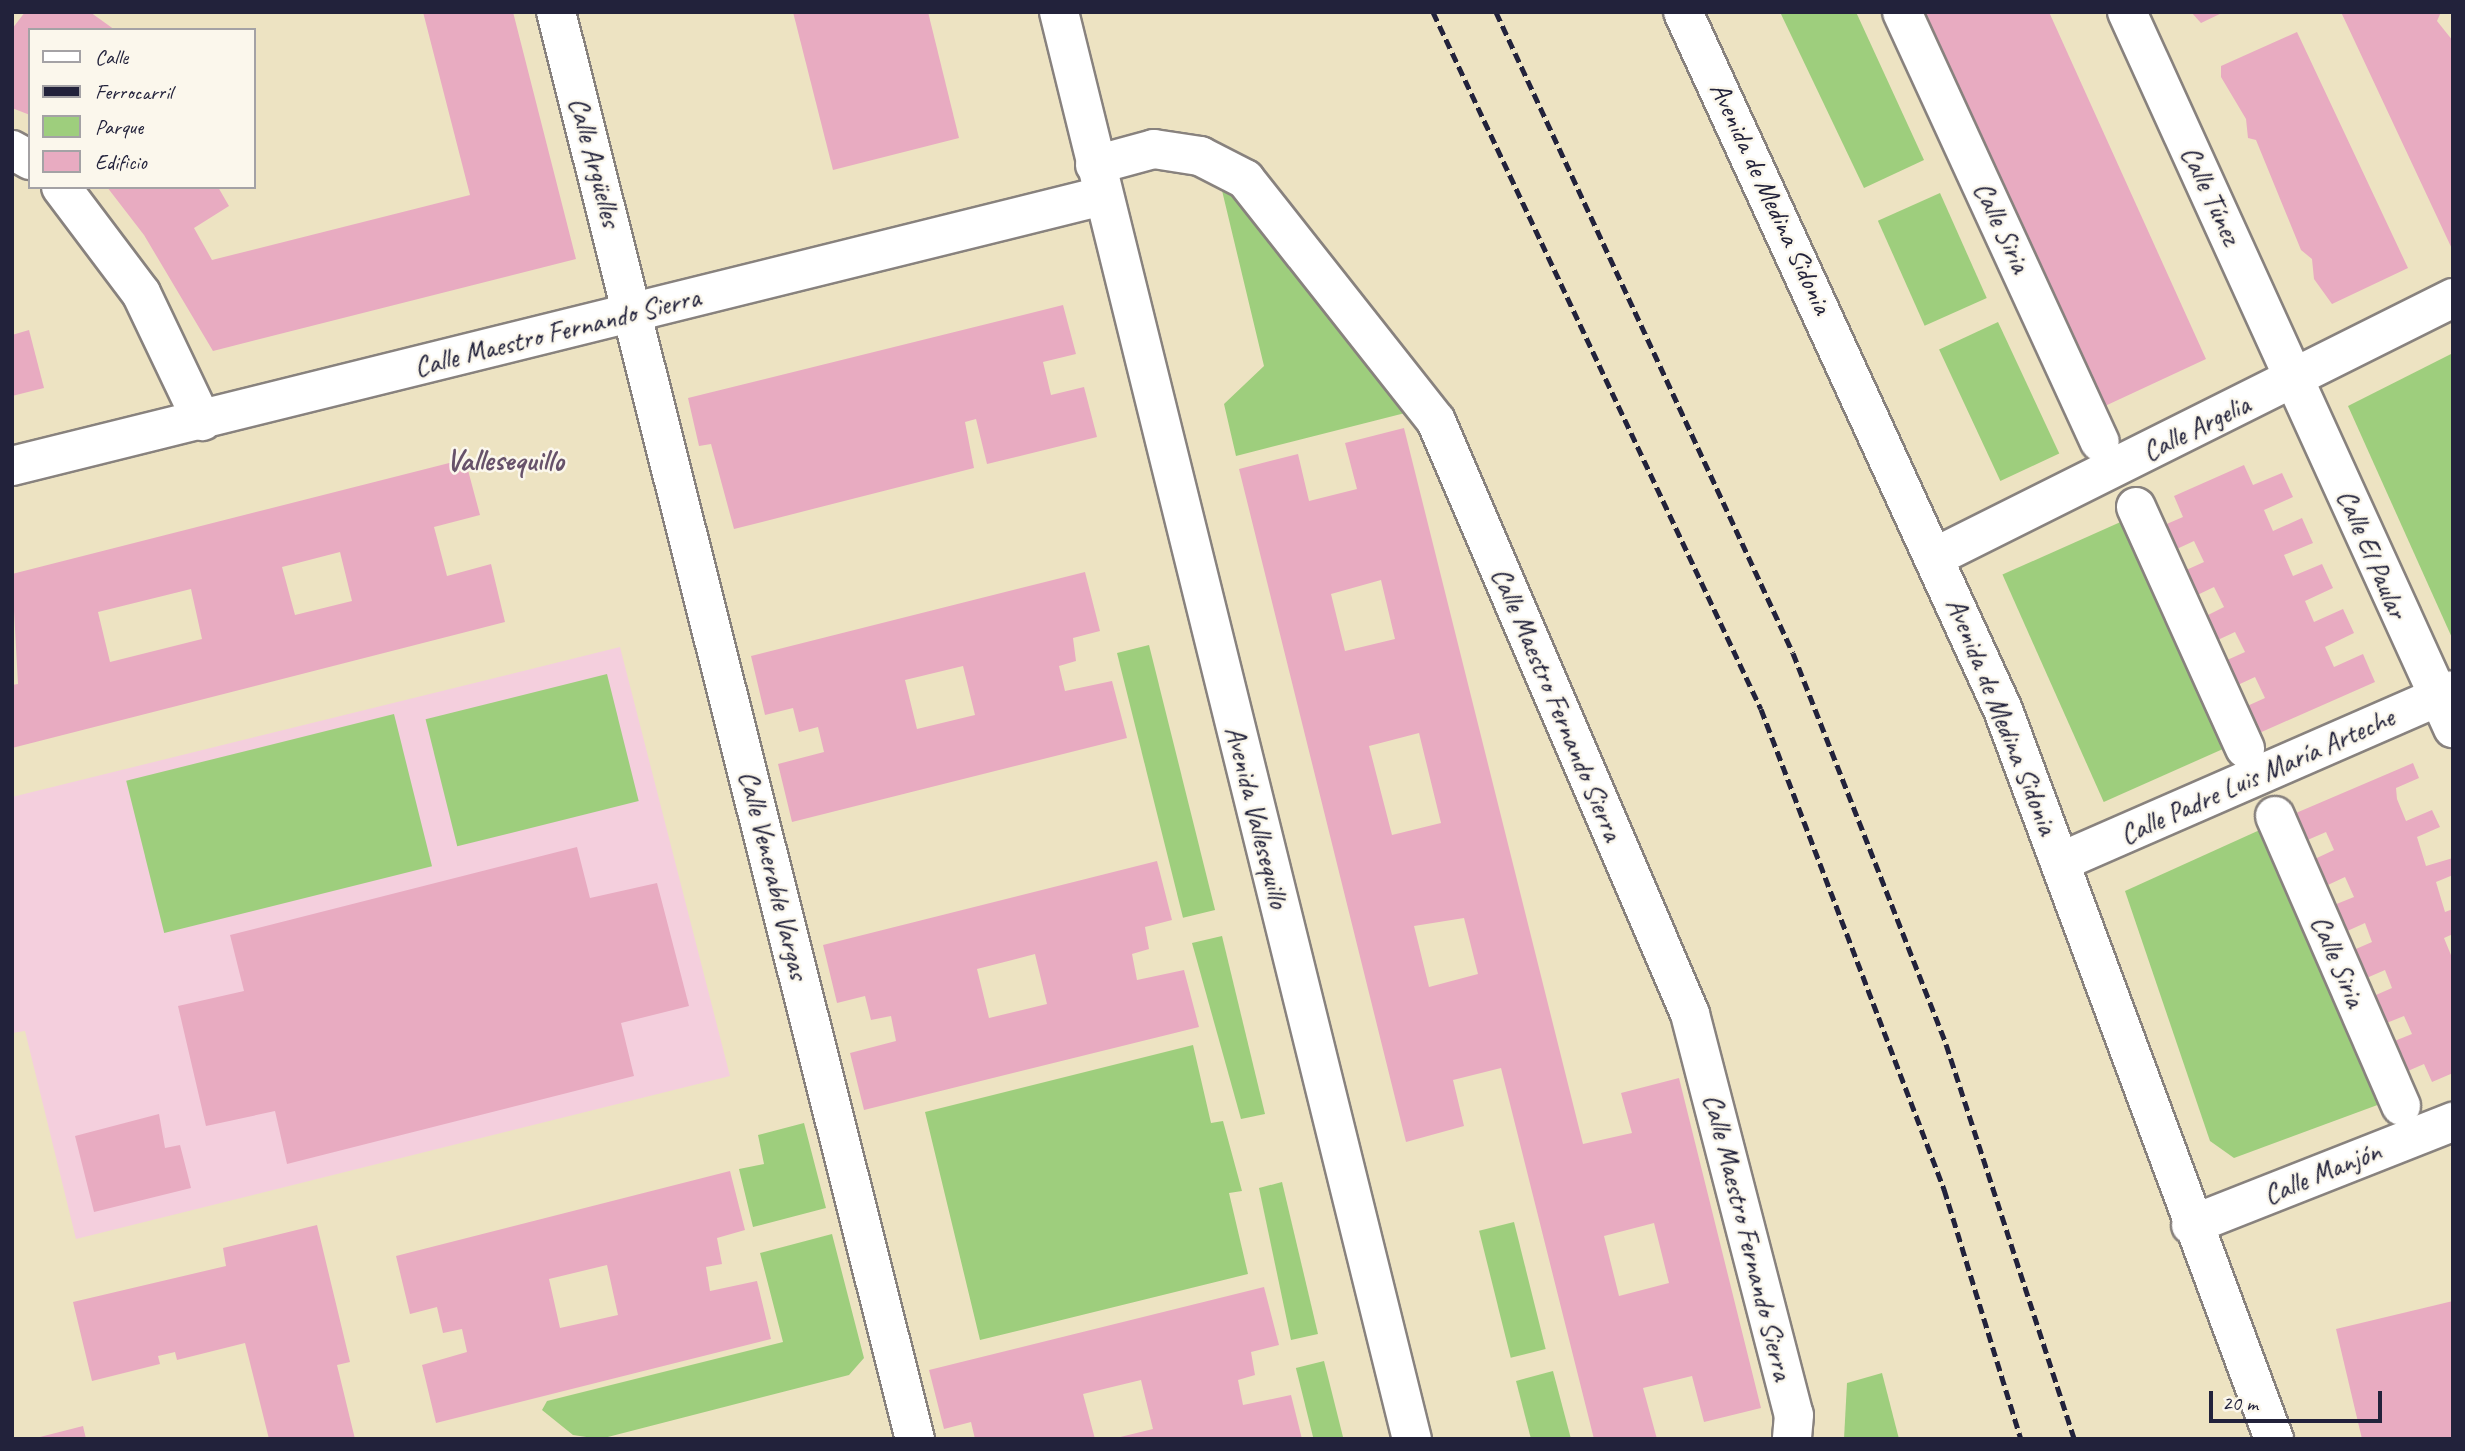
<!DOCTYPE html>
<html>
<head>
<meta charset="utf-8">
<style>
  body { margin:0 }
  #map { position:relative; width:2465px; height:1451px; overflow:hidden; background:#ede3c2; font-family:Caveat,sans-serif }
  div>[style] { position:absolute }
  .built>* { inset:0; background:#f4cfdd }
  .green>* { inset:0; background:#9ece7d; transform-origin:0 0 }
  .building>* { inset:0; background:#e8abc1 }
  .roads { filter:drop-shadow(2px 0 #88827e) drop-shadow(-2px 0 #88827e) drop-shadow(0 2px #88827e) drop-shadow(0 -2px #88827e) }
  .minor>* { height:38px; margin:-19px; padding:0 19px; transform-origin:19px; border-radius:19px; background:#fff }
  .major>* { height:38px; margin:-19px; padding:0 19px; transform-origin:19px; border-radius:19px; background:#fff }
  .rail>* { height:5px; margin-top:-2.5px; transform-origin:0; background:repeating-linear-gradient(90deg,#22223b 0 10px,transparent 0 15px) }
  span { translate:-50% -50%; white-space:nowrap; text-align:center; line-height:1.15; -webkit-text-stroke:5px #fbf7ec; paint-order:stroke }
  .street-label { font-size:28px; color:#22223b }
  .neighbourhood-label { font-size:30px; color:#67526a; font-weight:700 }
  .frame { position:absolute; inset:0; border:14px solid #22223b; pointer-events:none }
  .legend { position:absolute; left:28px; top:28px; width:228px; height:161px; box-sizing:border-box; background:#fbf7ec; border:2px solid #a4a2a5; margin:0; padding:9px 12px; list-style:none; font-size:21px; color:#22223b }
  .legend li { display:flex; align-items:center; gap:14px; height:35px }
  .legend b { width:35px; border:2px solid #a4a2a5 }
  .scale { position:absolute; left:2209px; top:1391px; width:173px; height:32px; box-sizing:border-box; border:4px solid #22223b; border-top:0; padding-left:9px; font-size:21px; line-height:24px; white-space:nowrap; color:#22223b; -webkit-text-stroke:5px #fbf7ec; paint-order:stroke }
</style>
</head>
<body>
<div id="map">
  <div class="built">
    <i style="clip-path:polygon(620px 647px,730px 1076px,76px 1239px,25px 1031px,12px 1033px,12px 797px)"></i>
  </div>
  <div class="green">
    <i style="clip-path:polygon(1780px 12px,1856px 12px,1924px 160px,1864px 188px)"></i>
    <i style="clip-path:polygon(1219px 178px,1244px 195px,1409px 412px,1236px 456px,1224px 404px,1264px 366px)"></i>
    <i style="left:1940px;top:193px;width:115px;height:68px;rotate:66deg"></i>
    <i style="left:1998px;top:322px;width:145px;height:65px;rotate:65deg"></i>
    <i style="clip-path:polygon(2453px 353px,2453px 640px,2348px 406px)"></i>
    <i style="left:2134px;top:516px;width:249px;height:144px;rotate:66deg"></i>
    <i style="left:1149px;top:645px;width:273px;height:33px;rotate:76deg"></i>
    <i style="left:607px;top:674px;width:131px;height:187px;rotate:76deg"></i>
    <i style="left:394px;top:714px;width:157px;height:276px;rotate:76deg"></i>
    <i style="clip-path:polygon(2273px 824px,2391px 1100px,2234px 1158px,2210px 1141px,2125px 891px)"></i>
    <i style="clip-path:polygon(1222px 936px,1265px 1114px,1241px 1119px,1192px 943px)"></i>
    <i style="clip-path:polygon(1193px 1045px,1211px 1123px,1223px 1121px,1242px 1191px,1229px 1193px,1248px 1274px,980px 1340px,925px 1112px)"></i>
    <i style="clip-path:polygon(804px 1123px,826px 1208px,753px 1227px,739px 1169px,764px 1164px,758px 1135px)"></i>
    <i style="clip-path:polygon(1282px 1182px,1318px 1334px,1291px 1340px,1259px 1188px)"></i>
    <i style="left:1514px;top:1222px;width:131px;height:36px;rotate:76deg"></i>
    <i style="clip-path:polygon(832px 1234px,864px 1358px,849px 1375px,600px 1439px,573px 1435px,542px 1410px,547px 1401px,783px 1342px,760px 1253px)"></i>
    <i style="left:1324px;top:1361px;width:81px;height:29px;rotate:76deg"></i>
    <i style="clip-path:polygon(1553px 1371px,1571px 1439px,1531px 1439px,1516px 1381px)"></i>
    <i style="clip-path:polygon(1882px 1373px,1899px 1439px,1844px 1439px,1847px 1383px)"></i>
  </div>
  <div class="building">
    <i style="clip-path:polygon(25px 12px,90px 12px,115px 30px,30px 30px,30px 115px,12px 108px,12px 29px)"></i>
    <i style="clip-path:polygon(423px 12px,513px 12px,576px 259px,213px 351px,144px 235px,107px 187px,218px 187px,229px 206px,194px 228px,212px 260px,470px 195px)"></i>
    <i style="clip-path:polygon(793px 12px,928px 12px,959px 138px,833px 170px)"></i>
    <i style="clip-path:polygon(1920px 12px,2049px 12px,2206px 359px,2105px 406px)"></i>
    <i style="clip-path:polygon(2191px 12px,2224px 12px,2201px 23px)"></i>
    <i style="clip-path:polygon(2341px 12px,2441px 12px,2437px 21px,2453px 41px,2453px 251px)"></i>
    <i style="clip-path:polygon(2297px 32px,2408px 268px,2332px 304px,2314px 279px,2312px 259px,2301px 250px,2256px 140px,2248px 138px,2246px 119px,2221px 77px,2221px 66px)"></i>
    <i style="clip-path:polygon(1063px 305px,1076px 354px,1043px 362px,1051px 395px,1084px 387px,1097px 437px,987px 464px,976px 419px,965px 422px,974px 468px,734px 529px,711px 444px,699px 446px,688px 398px)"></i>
    <i style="clip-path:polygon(29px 330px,44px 388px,12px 396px,12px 335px)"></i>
    <i style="clip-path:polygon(evenodd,1404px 428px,1583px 1144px,1632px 1133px,1621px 1093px,1679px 1078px,1761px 1408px,1704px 1422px,1692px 1376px,1643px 1388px,1657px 1439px,1594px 1439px,1501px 1068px,1453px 1080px,1464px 1126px,1406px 1142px,1239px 469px,1298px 454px,1309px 501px,1357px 489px,1345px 443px,1404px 428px,1381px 580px,1395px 639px,1345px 651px,1331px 594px,1381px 580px,1404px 428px,1419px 733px,1441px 823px,1392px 835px,1369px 746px,1419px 733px,1404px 428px,1464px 918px,1478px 974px,1429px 987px,1414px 926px,1464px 918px,1404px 428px,1654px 1223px,1669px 1283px,1619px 1296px,1604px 1236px,1654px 1223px)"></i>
    <i style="clip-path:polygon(evenodd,465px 459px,480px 515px,434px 527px,447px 576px,491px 564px,505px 622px,12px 748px,12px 685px,18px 684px,12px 574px,465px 459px,340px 552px,352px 601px,295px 615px,282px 567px,340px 552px,465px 459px,191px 589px,202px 639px,110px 662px,98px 612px,191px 589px)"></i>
    <i style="clip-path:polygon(2244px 465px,2253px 485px,2282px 473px,2293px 497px,2264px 510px,2273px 531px,2302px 518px,2313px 543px,2284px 555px,2293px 576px,2322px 564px,2333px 588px,2305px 601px,2314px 622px,2343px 609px,2354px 633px,2325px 647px,2334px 667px,2363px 654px,2375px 682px,2248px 738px,2236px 711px,2265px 698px,2255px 677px,2227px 690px,2216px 665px,2245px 652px,2235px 632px,2207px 645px,2196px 621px,2224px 607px,2214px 587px,2187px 600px,2175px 575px,2204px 562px,2194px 541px,2166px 554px,2155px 529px,2183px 517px,2174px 496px)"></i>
    <i style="clip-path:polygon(evenodd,1085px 572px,1100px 631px,1073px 638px,1076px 661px,1059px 666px,1065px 691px,1112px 681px,1127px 738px,792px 822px,778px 764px,824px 752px,818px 727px,799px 732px,793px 708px,765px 715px,751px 656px,1085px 572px,963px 666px,975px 715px,917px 729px,905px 680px,963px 666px)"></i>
    <i style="clip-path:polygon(2413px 763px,2419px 778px,2396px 788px,2397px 799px,2406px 821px,2432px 810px,2440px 827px,2417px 837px,2426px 866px,2453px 858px,2453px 875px,2436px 882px,2445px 912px,2453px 909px,2453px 934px,2444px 938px,2453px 960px,2453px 1073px,2432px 1082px,2424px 1064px,2394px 1077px,2382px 1046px,2412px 1034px,2404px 1016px,2374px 1028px,2362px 1001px,2392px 988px,2385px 970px,2355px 983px,2342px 955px,2372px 942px,2365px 923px,2334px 937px,2324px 909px,2354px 897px,2345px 877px,2315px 891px,2304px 864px,2334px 850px,2326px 832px,2296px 845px,2284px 818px)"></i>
    <i style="clip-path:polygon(577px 847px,590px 898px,657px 883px,689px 1006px,621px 1023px,634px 1076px,287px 1164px,275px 1111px,206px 1126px,178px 1006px,244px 991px,230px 935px)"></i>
    <i style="clip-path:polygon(evenodd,1157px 861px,1172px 920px,1145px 927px,1149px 949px,1132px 954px,1137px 980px,1184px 970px,1199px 1027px,864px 1110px,850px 1053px,896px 1041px,891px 1016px,871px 1020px,865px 996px,837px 1003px,823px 945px,1157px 861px,1035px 954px,1047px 1004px,989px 1018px,977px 969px,1035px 954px)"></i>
    <i style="clip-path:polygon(159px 1114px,165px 1148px,180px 1145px,191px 1188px,94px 1212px,75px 1136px)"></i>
    <i style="clip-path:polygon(evenodd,730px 1171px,745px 1230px,717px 1238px,722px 1264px,706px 1267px,710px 1291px,757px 1281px,771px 1339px,436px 1423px,422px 1365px,467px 1352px,462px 1329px,443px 1333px,437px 1307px,410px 1314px,396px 1256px,730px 1171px,607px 1265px,618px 1315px,560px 1328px,549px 1279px,607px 1265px)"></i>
    <i style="clip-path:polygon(317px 1225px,350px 1362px,337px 1365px,355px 1439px,269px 1439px,245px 1343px,177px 1360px,175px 1352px,158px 1356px,160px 1364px,92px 1381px,73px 1302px,226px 1266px,223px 1248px)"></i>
    <i style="clip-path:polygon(1264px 1287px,1279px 1345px,1251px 1352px,1255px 1375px,1238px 1380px,1243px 1405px,1291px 1395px,1302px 1439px,1112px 1439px,1153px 1429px,1141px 1380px,1083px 1394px,1095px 1439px,975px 1439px,971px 1422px,944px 1429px,929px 1370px)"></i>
    <i style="clip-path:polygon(2453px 1301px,2453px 1439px,2362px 1439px,2336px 1329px)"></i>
    <i style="clip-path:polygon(83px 1426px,86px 1439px,36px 1439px,36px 1438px)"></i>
  </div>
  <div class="roads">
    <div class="minor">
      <i style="left:556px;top:12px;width:1471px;rotate:75.88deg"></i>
      <i style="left:1059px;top:12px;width:1470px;rotate:76.11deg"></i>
      <i style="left:1902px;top:12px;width:473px;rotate:65.3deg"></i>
      <i style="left:2127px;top:12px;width:787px;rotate:65.52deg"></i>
      <i style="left:12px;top:150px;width:21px;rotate:29deg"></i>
      <i style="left:1095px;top:165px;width:61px;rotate:-15.2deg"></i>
      <i style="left:1154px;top:149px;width:47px;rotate:8.7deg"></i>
      <i style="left:1200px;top:156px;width:51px;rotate:27.1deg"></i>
      <i style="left:1245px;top:179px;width:308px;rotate:51.7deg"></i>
      <i style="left:1436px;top:421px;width:645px;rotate:66.81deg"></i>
      <i style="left:1690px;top:1014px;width:414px;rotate:75.5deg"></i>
      <i style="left:1794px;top:1415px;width:24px;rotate:95deg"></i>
      <i style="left:61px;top:187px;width:133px;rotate:53deg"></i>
      <i style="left:141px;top:293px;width:142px;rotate:64.5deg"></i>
      <i style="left:12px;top:466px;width:1123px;rotate:-13.91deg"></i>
      <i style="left:2136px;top:507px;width:265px;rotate:65.7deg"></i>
      <i style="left:1937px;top:556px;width:577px;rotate:-26.57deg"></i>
      <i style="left:2275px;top:816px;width:316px;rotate:66.5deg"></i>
      <i style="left:2060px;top:862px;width:429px;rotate:-23.6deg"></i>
      <i style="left:2191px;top:1225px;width:282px;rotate:-21.5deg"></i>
    </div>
    <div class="major">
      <i style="left:1683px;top:12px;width:768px;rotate:65.37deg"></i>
      <i style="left:2003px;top:710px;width:778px;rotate:69.61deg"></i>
    </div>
  </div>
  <div class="rail">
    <i style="left:1433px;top:12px;width:770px;rotate:64.8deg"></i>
    <i style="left:1761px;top:709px;width:514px;rotate:69.13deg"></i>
    <i style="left:1944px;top:1189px;width:262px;rotate:72.9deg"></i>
    <i style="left:1496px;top:12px;width:706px;rotate:65.14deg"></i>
    <i style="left:1793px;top:653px;width:420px;rotate:68.6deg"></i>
    <i style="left:1946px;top:1044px;width:415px;rotate:72deg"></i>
  </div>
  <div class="street-label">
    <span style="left:595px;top:162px;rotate:75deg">Calle Argüelles</span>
    <span style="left:2211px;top:195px;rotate:65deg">Calle Túnez</span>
    <span style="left:1771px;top:198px;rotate:65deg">Avenida de Medina Sidonia</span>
    <span style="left:2002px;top:227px;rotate:65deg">Calle Siria</span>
    <span style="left:557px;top:332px;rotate:-14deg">Calle Maestro Fernando Sierra</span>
    <span style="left:2196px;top:428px;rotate:-26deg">Calle Argelia</span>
    <span style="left:2372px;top:554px;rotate:67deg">Calle El Paular</span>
    <span style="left:1557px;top:704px;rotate:67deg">Calle Maestro Fernando Sierra</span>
    <span style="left:2002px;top:716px;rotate:68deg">Avenida de Medina Sidonia</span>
    <span style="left:2257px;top:776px;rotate:-24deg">Calle Padre Luis María Arteche</span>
    <span style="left:1257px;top:817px;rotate:76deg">Avenida Vallesequillo</span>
    <span style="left:774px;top:875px;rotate:76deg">Calle Venerable Vargas</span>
    <span style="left:2338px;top:961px;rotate:67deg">Calle Siria</span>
    <span style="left:2322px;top:1173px;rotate:-22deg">Calle Manjón</span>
    <span style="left:1748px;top:1237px;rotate:76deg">Calle Maestro Fernando Sierra</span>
  </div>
  <div class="neighbourhood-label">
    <span style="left:505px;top:460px">Vallesequillo</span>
  </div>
  <div class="frame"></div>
  <ul class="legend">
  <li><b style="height:9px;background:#fff"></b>Calle</li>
  <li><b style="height:9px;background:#22223b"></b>Ferrocarril</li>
  <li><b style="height:19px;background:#9ece7d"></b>Parque</li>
  <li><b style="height:19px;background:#e8abc1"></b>Edificio</li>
  </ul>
  <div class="scale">20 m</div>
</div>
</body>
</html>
